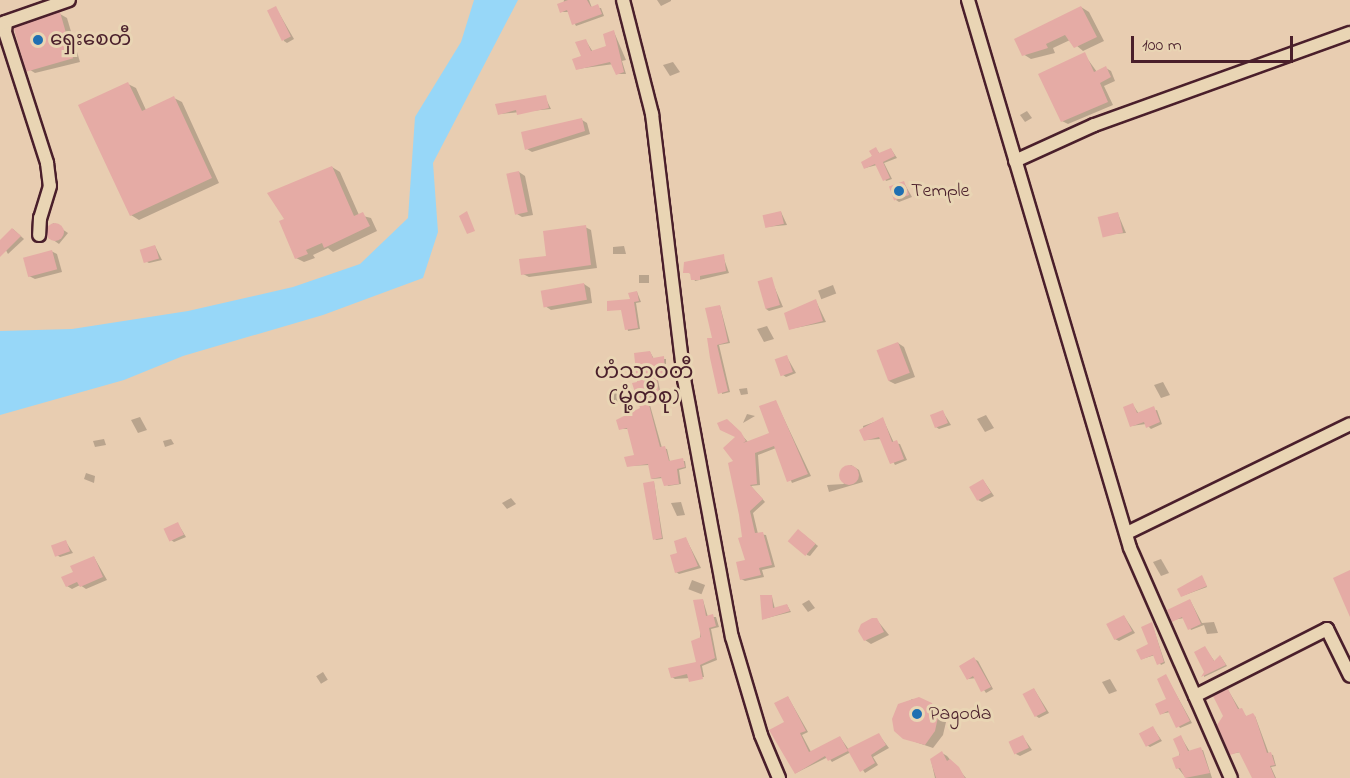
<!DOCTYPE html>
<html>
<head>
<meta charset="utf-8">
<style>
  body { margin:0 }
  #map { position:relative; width:1350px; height:778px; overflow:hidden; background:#e8cdb1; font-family:"Indie Flower","Noto Sans Myanmar",sans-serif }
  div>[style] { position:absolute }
  .water>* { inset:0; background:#97d7f8 }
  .shadow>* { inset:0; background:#0003; transform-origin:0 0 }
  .building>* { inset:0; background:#e5aba5; transform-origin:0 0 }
  .round { border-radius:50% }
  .roads { filter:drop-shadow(2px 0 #4a1f2b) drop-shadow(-2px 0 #4a1f2b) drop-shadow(0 2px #4a1f2b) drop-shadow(0 -2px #4a1f2b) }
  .minor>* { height:12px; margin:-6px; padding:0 6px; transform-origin:6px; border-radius:6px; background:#e9d5b4 }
  .dots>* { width:16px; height:16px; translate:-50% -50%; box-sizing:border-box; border:3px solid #e9d5b4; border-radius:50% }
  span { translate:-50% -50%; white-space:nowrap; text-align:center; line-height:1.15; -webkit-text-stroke:6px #e9d5b4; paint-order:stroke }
  .poi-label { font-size:20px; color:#4a1f2b }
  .left { translate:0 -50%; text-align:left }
  .quarter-label { font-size:22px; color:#4a1f2b }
  .scale { position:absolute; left:1131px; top:36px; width:162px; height:27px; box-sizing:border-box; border:3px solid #4a1f2b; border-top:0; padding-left:8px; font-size:18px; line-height:21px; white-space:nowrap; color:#4a1f2b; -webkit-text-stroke:4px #e9d5b4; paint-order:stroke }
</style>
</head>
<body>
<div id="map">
  <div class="water">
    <i style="clip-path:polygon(474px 0,518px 0,433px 163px,438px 232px,423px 278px,323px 315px,183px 356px,124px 380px,0 415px,0 331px,72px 329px,188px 311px,293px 287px,360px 264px,408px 218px,415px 117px,461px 42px)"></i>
  </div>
  <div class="shadow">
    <i style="clip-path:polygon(564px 0,589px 0,592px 8px,601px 8px,604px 16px,576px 26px,569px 12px,562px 12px)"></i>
    <i style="clip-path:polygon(657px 0,671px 0,671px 1px,661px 6px)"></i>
    <i style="clip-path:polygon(1081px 7px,1089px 12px,1104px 41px,1083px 51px,1070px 40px,1053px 48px,1055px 53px,1031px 59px,1023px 54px)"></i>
    <i style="clip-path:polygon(276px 8px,294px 39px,287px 43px,284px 41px)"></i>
    <i style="clip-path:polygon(60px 14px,67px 18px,80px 62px,35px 73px,27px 68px)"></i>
    <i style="clip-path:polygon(614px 32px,626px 60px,622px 61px,626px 74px,617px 74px,614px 64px,577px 69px,586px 41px,593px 52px,608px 47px)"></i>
    <i style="clip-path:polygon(1084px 54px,1097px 72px,1106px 68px,1111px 71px,1115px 81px,1104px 86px,1113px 105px,1068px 124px,1062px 121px)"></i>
    <i style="clip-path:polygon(673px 62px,680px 72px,670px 76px,663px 65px)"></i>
    <i style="clip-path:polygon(128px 84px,136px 88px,146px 110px,174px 98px,182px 102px,219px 183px,139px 220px,131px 215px)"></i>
    <i style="clip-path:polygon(545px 97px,551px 109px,500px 114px)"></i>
    <i style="clip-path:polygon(1027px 111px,1032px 118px,1025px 122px,1020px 115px)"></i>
    <i style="clip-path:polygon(582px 120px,587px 123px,590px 134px,532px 152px,527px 149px)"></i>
    <i style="clip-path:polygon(876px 149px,880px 154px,891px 149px,897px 158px,884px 163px,892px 179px,886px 181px,877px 165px,865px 168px)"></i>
    <i style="clip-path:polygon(332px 167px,340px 172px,359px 215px,371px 218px,377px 231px,333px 252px,328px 248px,313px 255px,315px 258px,304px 262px,296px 258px,286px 220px)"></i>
    <i style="clip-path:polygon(519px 172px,525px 176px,533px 215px,522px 217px,517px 214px)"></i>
    <i style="clip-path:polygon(904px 183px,912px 197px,899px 202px,896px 200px)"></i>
    <i style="clip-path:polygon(781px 212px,787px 225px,766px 227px)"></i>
    <i style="clip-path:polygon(1118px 214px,1126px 233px,1103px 235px)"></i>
    <i style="clip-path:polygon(53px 223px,68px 233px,59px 244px,49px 237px)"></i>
    <i style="clip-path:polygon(585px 227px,591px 230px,597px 268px,529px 277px,523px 274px)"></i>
    <i style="clip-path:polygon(13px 229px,24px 239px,8px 254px,1px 241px)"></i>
    <i style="clip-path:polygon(155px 246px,162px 260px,149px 263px,145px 261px)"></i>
    <i style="clip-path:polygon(624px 246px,626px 254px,613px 254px,613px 247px)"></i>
    <i style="clip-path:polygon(51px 251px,57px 254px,62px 272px,35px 279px,29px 276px)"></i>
    <i style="clip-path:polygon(723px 256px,729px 273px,695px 281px,692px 274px,685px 272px)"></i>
    <i style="left:639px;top:275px;width:10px;height:8px"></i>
    <i style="clip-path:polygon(771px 279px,783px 307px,769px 311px,766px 309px)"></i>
    <i style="clip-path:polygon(584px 284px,590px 288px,592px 303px,551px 310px,545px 306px)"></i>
    <i style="left:833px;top:285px;width:9px;height:16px;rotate:69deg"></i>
    <i style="clip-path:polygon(637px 292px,641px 302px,636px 303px,640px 329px,628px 331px,623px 310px,609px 310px,632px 300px)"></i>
    <i style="clip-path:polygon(816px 301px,826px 322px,790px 329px)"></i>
    <i style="clip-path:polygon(720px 306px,730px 343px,719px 345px,730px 392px,722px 394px,713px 339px)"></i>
    <i style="clip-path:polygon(767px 326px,774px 339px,764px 342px,757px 329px)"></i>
    <i style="clip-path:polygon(898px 343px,904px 347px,915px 377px,895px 384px,889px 381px)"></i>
    <i style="clip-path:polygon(650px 352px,654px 359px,666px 359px,666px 378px,658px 380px,661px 395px,648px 398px,662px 448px,667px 449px,670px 462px,685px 461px,686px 468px,679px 470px,681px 484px,668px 486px,663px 478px,652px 479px,649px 465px,628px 466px,636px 456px,628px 429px,620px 429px,642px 409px,639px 384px)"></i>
    <i style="clip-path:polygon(787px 357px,796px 373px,786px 377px,783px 375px)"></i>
    <i style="clip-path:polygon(1163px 382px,1170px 395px,1161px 398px,1154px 385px)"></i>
    <i style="clip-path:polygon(611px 387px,620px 389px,622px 402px,612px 401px)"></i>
    <i style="clip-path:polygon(747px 388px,748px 394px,741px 395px,739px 389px)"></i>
    <i style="clip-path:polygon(776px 402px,811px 476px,792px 483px,776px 448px,758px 455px,760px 485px,751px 486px,765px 502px,753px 513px,758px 534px,766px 535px,775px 567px,762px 570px,764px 577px,745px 581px,741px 579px,747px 561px,736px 462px,738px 437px,731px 423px,748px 442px,770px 434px)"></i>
    <i style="clip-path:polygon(1133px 405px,1139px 414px,1157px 410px,1162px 424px,1151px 429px,1146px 424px,1131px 426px)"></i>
    <i style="clip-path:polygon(943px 412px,951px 425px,939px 429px,936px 427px)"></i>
    <i style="clip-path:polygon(747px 414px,755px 416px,743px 423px)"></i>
    <i style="clip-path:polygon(986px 415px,994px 428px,985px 432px,977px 419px)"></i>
    <i style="clip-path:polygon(140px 417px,147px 430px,138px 433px,131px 420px)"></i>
    <i style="clip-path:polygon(883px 419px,894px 443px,900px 444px,907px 460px,895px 465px,881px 439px,865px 440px,863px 426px)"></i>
    <i style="clip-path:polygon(104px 439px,106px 445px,95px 447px,93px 441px)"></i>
    <i style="clip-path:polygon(171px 439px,174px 444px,165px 447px,163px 441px)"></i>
    <i style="clip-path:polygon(851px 465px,859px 470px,863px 482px,829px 492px,827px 485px,844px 484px,840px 473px)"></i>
    <i style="clip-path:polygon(86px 473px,95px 476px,94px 483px,84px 479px)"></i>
    <i style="clip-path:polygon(983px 480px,994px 496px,982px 502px,978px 500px)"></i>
    <i style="clip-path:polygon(654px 482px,663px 539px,656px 540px,655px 539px)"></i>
    <i style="clip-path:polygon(511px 498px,516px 504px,507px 509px,502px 503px)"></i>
    <i style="clip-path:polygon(681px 502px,685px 515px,677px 516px,671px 503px)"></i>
    <i style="clip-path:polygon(178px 524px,186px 537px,174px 542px,171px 540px)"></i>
    <i style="clip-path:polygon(802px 533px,818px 546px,810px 556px,807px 555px)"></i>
    <i style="clip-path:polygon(686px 539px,701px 568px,679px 574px,676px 572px,679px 554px)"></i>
    <i style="clip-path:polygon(66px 542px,73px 553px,60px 557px,57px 555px)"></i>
    <i style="clip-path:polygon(94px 557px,107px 580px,86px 589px,80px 585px,72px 589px,67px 586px,75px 572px)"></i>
    <i style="clip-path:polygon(1161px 559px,1169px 573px,1161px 576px,1153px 562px)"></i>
    <i style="clip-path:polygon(1202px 577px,1207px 587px,1182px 596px)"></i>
    <i style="left:692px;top:580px;width:14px;height:10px;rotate:21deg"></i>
    <i style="clip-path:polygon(772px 597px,775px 609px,787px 605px,791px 612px,763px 619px)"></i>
    <i style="clip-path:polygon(703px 600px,708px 617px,716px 617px,719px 627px,711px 629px,717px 660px,702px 666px,704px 677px,675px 679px,672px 677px,698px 663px)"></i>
    <i style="clip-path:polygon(809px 600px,815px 608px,808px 612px,802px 604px)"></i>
    <i style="clip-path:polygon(1190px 600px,1202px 623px,1214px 622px,1218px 633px,1207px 634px,1204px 625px,1191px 630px,1184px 618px,1173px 620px)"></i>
    <i style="clip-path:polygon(1124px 616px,1135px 633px,1119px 641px,1115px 639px)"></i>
    <i style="clip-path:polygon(877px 620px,889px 635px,871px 644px,865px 640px)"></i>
    <i style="clip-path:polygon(1152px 624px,1165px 663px,1161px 665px,1155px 655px,1142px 659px,1150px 645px)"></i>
    <i style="clip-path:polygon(1205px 648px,1215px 662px,1221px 657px,1227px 666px,1204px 677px)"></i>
    <i style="clip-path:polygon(974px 659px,978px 661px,993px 689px,986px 693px,976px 678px,968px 679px)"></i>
    <i style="left:323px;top:672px;width:9px;height:8px;rotate:58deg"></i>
    <i style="clip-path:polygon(1166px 676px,1192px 723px,1180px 728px,1170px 712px,1161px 714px,1168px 698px)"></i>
    <i style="clip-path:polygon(1110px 679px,1117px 691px,1109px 694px,1102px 682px)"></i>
    <i style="clip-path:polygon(1034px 689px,1049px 713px,1039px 718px,1036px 716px)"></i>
    <i style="clip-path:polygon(1228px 690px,1240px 710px,1247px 717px,1255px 716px,1269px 754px,1273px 755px,1276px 766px,1271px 767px,1276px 778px,1253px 778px,1241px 752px,1231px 754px,1225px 716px)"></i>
    <i style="clip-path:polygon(788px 697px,808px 732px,802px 735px,811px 752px,840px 737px,849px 750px,879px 735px,889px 748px,873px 757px,878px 765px,865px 773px,851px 752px,832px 762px,828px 757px,796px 773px,786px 723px)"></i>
    <i style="clip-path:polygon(912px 699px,934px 705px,946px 722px,943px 735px,933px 748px,904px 738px,895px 712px)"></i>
    <i style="clip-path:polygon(1153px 728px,1162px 741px,1150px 747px,1147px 745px)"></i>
    <i style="clip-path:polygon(1023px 737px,1032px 750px,1020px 756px,1016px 754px)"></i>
    <i style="clip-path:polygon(1181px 737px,1190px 752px,1203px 750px,1212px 778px,1186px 778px,1178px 768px)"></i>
    <i style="clip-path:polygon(942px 753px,947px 756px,966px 778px,935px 778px,931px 760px)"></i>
  </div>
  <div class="building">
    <i style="clip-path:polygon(568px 0,587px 0,591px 7px,598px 4px,602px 14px,572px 25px,567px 10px,560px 13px,557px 4px)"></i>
    <i style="left:276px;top:6px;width:34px;height:10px;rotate:64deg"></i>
    <i style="clip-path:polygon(1081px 6px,1097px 37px,1074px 48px,1065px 35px,1046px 44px,1048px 48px,1022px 56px,1014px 39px)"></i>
    <i style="left:60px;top:12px;width:48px;height:49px;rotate:74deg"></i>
    <i style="clip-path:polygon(614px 30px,624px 72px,616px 75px,610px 62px,576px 70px,572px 59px,581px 56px,575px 42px,586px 39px,591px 51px,606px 46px,603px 34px)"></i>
    <i style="clip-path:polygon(1085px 52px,1094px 72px,1106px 66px,1111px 77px,1100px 83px,1108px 102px,1061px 122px,1038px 74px)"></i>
    <i style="clip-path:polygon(128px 82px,142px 111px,174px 96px,212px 178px,130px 216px,78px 105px)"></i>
    <i style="clip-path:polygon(546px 95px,549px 108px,517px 115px,516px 110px,498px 115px,495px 104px)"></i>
    <i style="clip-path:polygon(582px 118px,585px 131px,525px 150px,521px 132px)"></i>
    <i style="clip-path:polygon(876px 147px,879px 153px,891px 148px,895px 156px,883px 162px,890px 178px,883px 181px,875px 164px,864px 169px,861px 162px,872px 156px,869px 151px)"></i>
    <i style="clip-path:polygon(332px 166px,354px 216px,363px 212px,370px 226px,324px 248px,322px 243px,306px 250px,308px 254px,295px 259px,279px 221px,284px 219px,267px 193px)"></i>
    <i style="left:519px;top:171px;width:42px;height:13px;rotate:78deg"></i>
    <i style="left:904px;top:181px;width:15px;height:16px;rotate:70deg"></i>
    <i style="clip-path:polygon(467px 211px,475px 231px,467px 234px,459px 216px)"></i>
    <i style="left:781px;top:211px;width:13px;height:19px;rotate:77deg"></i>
    <i style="left:1118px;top:212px;width:21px;height:21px;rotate:76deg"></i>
    <i class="round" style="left:46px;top:223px;width:18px;height:18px"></i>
    <i style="clip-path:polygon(586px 225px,591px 265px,521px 275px,519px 259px,546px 256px,543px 231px)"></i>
    <i style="clip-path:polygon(12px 228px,21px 236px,0 257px,0 240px)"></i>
    <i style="left:155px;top:245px;width:14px;height:16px;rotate:73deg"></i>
    <i style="left:52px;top:250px;width:20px;height:30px;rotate:75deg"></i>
    <i style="clip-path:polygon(724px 254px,726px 271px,700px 276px,700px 280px,691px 280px,690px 273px,683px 273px,684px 262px)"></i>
    <i style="left:772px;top:277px;width:29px;height:15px;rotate:74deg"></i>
    <i style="left:584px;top:283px;width:17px;height:44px;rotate:80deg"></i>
    <i style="clip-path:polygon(637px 291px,639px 301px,634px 302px,638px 328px,625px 330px,621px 310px,607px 311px,607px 301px,630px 299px,628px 293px)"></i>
    <i style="clip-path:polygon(816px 299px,823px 321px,789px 330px,784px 313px)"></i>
    <i style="clip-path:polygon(720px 305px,728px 342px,717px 345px,728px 391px,718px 394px,710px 358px,707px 338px,712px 338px,705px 308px)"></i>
    <i style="left:898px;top:342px;width:33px;height:23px;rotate:69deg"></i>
    <i style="clip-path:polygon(650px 351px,653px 358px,664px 356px,665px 378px,657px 379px,659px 394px,647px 397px,660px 447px,665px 446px,669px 461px,683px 458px,685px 467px,677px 469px,679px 484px,664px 486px,661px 477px,651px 479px,648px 464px,627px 467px,624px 457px,634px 455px,627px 428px,619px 430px,616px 420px,640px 408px,632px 383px,637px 382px,634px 353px)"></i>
    <i style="left:787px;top:355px;width:18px;height:13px;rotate:71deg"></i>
    <i style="clip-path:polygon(776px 400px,808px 474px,787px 482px,774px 446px,755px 453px,757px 484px,750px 485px,763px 499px,750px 511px,755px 533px,763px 532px,772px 565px,759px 568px,761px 575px,740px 580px,736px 562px,745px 560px,738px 538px,742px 537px,739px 515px,728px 463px,733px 461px,723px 448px,735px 437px,720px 430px,717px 423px,727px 419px,741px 432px,746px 441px,743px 443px,769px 433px,759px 406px)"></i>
    <i style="clip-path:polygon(1133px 403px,1137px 413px,1154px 406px,1160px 422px,1146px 428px,1144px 422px,1130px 427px,1123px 407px)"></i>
    <i style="left:943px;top:410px;width:14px;height:14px;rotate:69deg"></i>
    <i style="clip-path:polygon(883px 417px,892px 442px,897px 440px,904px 459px,890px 464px,879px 437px,864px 441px,859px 430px)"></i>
    <i class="round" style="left:839px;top:465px;width:20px;height:20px"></i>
    <i style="left:983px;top:479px;width:16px;height:16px;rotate:60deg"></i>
    <i style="clip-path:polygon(654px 481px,662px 538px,653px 540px,643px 483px)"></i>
    <i style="left:178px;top:522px;width:14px;height:16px;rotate:65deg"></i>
    <i style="left:798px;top:529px;width:23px;height:16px;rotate:40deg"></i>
    <i style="clip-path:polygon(686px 537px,698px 566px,675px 573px,670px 555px,677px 553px,674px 541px)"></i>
    <i style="left:66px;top:540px;width:12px;height:16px;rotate:70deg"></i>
    <i style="clip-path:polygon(94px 556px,103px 577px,80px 587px,77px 582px,66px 587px,61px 577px,73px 572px,70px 566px)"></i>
    <i style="clip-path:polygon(1350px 570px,1350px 617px,1333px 578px)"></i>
    <i style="clip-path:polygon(1202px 575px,1207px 586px,1181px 597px,1177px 589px)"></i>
    <i style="clip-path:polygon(760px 595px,772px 595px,773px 608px,787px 604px,790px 611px,762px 620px)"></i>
    <i style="clip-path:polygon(703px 599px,706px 616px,713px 614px,716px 626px,709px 628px,715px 658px,700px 665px,703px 679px,689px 682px,687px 674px,671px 678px,668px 668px,696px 662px,691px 641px,701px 637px,693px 600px)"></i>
    <i style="clip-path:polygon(1190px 599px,1201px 624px,1188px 630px,1182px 617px,1172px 622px,1167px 610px)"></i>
    <i style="left:1124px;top:615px;width:18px;height:20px;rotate:63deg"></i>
    <i style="clip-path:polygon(872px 618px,877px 618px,884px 632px,864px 641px,858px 631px,861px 624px)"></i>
    <i style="clip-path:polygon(1152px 622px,1164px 662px,1157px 665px,1153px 655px,1141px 660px,1136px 650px,1148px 644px,1141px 627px)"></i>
    <i style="clip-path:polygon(1205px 646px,1214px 661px,1220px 655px,1226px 665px,1201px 677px,1204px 672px,1194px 652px)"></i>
    <i style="clip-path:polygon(974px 657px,991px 687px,981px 692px,973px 676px,967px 680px,959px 666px)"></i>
    <i style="clip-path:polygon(1166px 674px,1190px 721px,1176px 728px,1168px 711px,1160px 715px,1155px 704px,1166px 699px,1157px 679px)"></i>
    <i style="left:1034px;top:688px;width:26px;height:13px;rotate:62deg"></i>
    <i style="clip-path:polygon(1228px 689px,1238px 709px,1242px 708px,1246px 716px,1253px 713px,1255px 716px,1267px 753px,1271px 752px,1275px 765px,1270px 766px,1275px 778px,1252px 778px,1239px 752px,1230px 755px,1217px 725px,1223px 716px,1213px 696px)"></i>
    <i style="clip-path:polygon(788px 696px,806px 731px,800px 733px,809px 752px,840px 736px,848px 751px,828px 761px,825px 756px,795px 774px,769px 730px,784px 722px,774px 703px)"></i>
    <i style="clip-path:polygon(919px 697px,932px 703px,938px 717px,935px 731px,925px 745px,903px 739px,894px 731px,892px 719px,898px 704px)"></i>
    <i style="left:1153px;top:726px;width:15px;height:16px;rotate:62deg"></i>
    <i style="clip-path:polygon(879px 733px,886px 745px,871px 755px,875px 763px,860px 772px,847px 749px)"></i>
    <i style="left:1023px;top:735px;width:14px;height:16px;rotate:65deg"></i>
    <i style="clip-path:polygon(1181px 735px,1188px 751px,1201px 747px,1210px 773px,1185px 778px,1180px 768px,1176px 769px,1172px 758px,1180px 755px,1173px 739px)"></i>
    <i style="clip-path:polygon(942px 751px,947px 761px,950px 759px,959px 767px,965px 778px,936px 778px,930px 759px)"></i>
  </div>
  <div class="roads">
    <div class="minor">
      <i style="left:623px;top:0;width:118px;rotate:75.7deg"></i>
      <i style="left:652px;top:114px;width:267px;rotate:83.1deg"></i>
      <i style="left:684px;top:379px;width:262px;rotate:79.5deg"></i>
      <i style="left:732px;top:637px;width:102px;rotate:73.5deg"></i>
      <i style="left:761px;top:735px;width:47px;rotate:67.3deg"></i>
      <i style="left:968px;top:0;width:571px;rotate:73.53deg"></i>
      <i style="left:1130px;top:548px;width:251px;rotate:66.3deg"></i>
      <i style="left:6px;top:22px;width:10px;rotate:96deg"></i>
      <i style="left:5px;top:32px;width:138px;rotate:72.2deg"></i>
      <i style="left:47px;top:163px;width:23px;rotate:83deg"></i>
      <i style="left:50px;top:186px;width:34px;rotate:107deg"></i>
      <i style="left:40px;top:218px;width:17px;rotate:93deg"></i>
      <i style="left:0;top:24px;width:73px;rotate:-19.2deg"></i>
      <i style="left:1015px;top:161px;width:87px;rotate:-24.5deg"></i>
      <i style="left:1094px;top:125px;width:272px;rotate:-19.8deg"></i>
      <i style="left:1127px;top:533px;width:248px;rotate:-26deg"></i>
      <i style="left:1195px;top:696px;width:148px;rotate:-26.9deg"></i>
      <i style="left:1327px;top:629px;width:52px;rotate:63.9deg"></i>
    </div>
  </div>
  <div class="dots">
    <i style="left:38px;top:40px;background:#1f6fb2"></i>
    <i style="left:899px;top:191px;background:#1f6fb2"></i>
    <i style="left:917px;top:714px;background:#1f6fb2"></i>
  </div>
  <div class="poi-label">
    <span class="left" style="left:50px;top:40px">ရှေးစေတီ</span>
    <span class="left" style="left:911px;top:191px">Temple</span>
    <span class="left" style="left:929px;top:714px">Pagoda</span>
  </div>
  <div class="quarter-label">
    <span style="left:644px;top:386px">ဟံသာဝတီ<br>(မုံ့တီစု)</span>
  </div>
  <div class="scale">100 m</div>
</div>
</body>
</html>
